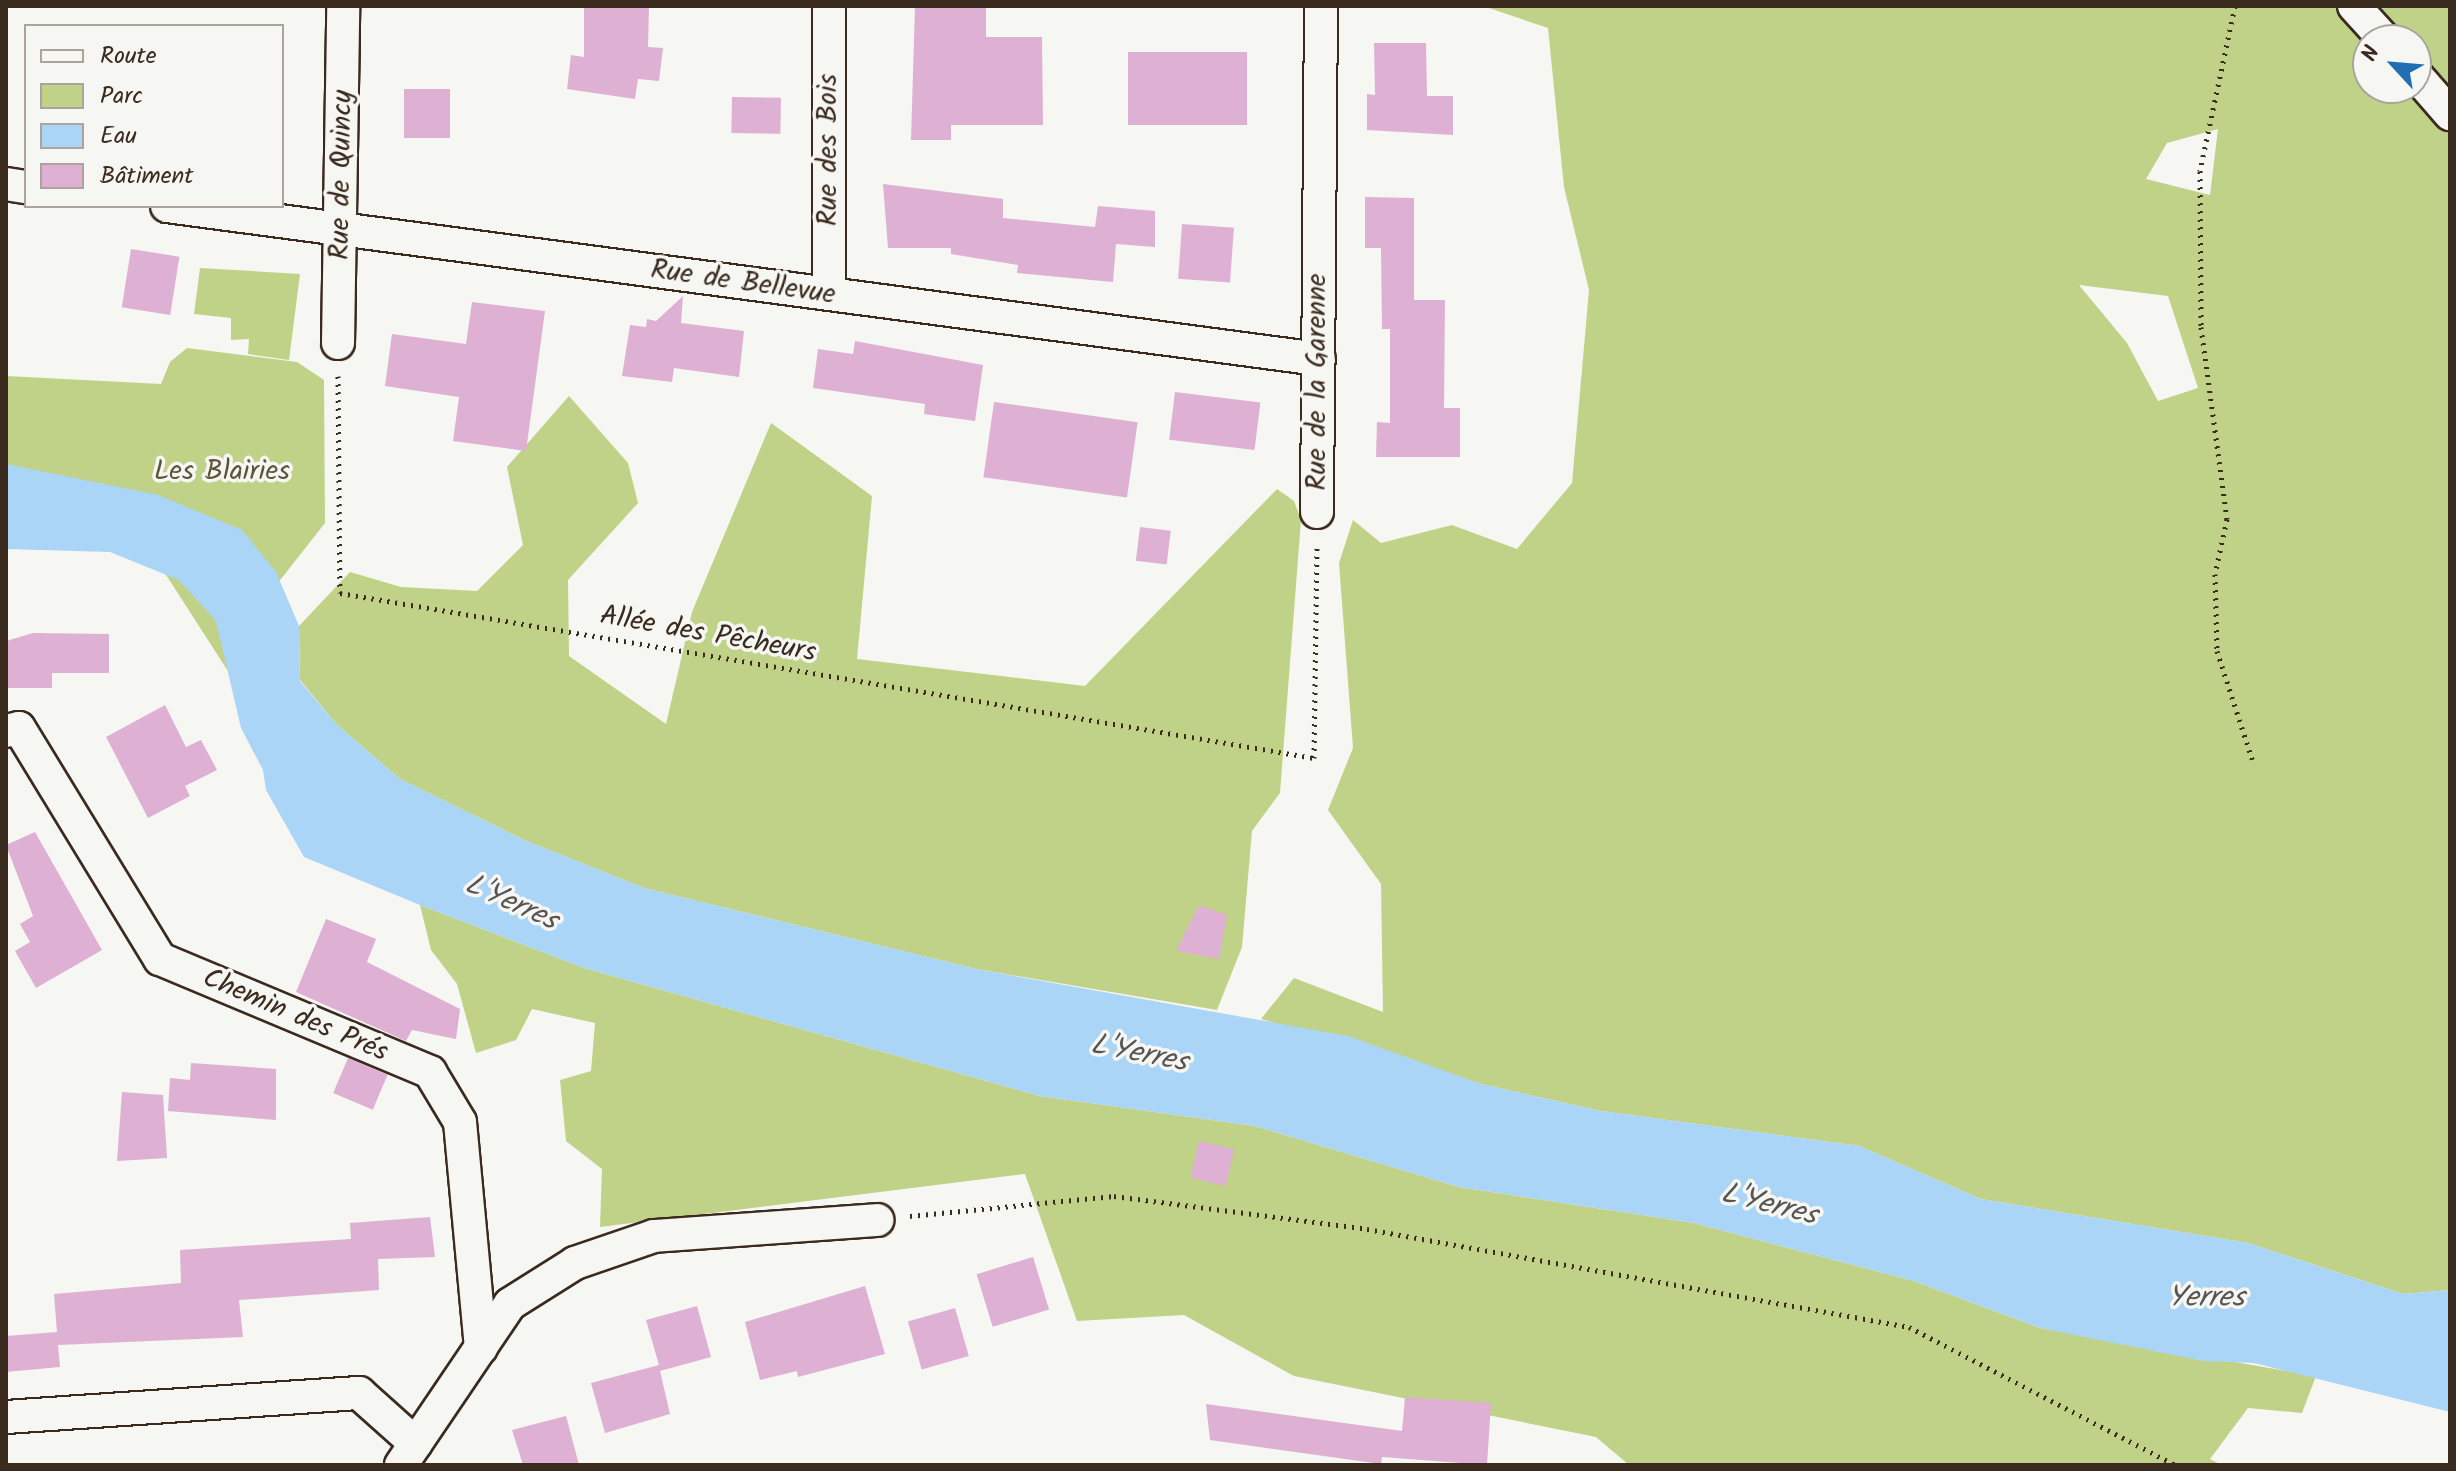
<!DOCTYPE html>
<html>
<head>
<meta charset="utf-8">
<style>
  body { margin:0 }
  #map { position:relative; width:2456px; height:1471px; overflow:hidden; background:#f6f6f2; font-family:Kalam,sans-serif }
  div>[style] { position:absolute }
  .green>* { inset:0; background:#c0d287 }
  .water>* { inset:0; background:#abd5f6 }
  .building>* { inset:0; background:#deb0d3; transform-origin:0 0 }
  .path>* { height:5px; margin-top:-2.5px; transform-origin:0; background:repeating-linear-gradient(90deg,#3b2a1e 0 2px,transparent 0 8px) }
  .roads { filter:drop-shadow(2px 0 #3b2a1e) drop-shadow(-2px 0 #3b2a1e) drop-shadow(0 2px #3b2a1e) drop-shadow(0 -2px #3b2a1e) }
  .street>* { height:32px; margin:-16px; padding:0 16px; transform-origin:16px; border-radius:16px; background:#f6f6f2 }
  span { translate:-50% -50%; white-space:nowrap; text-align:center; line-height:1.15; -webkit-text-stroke:7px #f6f6f2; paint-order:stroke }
  .street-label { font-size:28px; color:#3b2a1e }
  .park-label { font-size:28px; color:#5c5438 }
  .water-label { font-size:30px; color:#575554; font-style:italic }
  .frame { position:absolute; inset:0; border:8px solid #3b2a1e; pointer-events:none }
  .legend { position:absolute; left:24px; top:24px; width:260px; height:184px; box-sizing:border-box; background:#f6f6f2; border:2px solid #aba49d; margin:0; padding:10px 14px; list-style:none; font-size:24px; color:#3b2a1e }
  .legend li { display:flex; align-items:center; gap:16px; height:40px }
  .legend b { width:40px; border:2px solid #aba49d }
  .north { position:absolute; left:2352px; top:24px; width:80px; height:80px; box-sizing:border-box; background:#f6f6f2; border:2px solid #aba49d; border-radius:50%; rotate:296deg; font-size:22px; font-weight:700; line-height:32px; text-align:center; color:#3b2a1e }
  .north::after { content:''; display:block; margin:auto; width:28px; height:36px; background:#1f6fb2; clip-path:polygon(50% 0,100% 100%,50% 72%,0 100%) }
</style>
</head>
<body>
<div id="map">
  <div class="green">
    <i style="clip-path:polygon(evenodd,1483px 6px,2450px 6px,2450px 1290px,2403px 1294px,2248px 1243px,1981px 1199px,1859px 1146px,1601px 1111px,1481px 1084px,1261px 1019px,1294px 978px,1383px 1012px,1381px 884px,1328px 810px,1353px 748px,1339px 563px,1353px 520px,1381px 543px,1452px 525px,1517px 549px,1572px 483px,1589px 290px,1564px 187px,1548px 28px,1483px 6px,2368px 40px,2416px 40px,2416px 88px,2368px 88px,2368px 40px,1483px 6px,2218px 129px,2210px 195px,2146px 179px,2167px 143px,2218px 129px,1483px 6px,2079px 285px,2168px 296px,2198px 388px,2158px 401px,2127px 343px,2079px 285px)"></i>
    <i style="clip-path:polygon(200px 268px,300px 274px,289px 360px,248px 354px,249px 339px,231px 340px,231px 318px,194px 314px)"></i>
    <i style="clip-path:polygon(187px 348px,297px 362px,324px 380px,325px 523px,244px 626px,235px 682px,132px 522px,6px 521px,6px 376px,161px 384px,170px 362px)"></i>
    <i style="clip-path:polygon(569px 396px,628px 463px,638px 503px,568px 580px,569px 656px,666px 724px,692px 612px,771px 423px,872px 496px,857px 659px,1085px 686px,1277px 489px,1294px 501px,1301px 520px,1280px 793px,1252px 831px,1242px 947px,1217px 1010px,976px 969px,644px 888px,524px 840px,400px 779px,337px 725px,300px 680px,299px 626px,350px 572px,401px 587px,477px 591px,523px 545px,507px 467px)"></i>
    <i style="clip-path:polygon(420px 905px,584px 968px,1040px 1096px,1255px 1126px,1459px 1187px,1694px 1223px,1914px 1281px,2040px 1328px,2316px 1376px,2302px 1413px,2248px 1408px,2210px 1459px,2222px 1465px,1629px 1465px,1596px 1437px,1294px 1376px,1184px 1315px,1077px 1321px,1025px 1174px,600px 1227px,602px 1169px,566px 1141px,560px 1080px,591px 1071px,595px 1023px,532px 1009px,516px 1040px,476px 1053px,457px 984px,431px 950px)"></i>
  </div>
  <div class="water">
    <i style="clip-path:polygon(6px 464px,158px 495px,242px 530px,276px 572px,299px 626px,300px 681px,337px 725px,400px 779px,524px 840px,644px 888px,976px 969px,1348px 1036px,1481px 1084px,1601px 1111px,1859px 1146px,1981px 1199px,2248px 1243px,2403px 1294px,2450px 1290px,2450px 1412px,2254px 1363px,2203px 1361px,2040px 1328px,1914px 1281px,1694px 1223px,1459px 1187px,1255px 1126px,1040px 1096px,584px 968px,420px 905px,304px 857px,266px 790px,263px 770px,241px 728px,216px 621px,179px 580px,110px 552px,6px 549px)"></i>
  </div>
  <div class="building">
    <i style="clip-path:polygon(584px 6px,649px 6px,648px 47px,663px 48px,659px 81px,638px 79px,635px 99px,567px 89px,571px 55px,584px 57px)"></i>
    <i style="clip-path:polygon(915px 6px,986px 6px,986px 37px,1042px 37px,1043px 125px,951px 125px,951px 140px,911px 140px)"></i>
    <i style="clip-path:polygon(1374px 43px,1426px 43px,1427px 96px,1453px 96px,1453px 135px,1367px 130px,1367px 94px,1375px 95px)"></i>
    <i style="left:1128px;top:52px;width:119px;height:73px"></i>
    <i style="left:404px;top:89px;width:46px;height:49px"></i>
    <i style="left:732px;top:97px;width:49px;height:36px;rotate:1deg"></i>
    <i style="clip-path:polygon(883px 184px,1003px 199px,1003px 218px,1095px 227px,1098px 206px,1155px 211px,1155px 247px,1116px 244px,1113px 282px,1017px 273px,1018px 265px,951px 254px,951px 248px,888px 248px)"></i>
    <i style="clip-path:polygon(1365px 197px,1414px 198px,1414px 300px,1445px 300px,1444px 408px,1460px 408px,1460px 457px,1376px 457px,1377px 422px,1390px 423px,1390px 329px,1382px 329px,1381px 248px,1365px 248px)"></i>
    <i style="left:1182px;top:224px;width:52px;height:55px;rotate:4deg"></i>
    <i style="left:131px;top:249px;width:49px;height:59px;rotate:9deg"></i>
    <i style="clip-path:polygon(683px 296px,681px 323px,744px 331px,739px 377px,674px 368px,672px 382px,622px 376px,630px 325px,646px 327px,647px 319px,656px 321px)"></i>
    <i style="clip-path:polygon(472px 302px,545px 311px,526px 451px,453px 441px,459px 397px,385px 386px,392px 334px,466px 344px)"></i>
    <i style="clip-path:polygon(855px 341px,983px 365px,975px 421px,924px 414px,925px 404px,813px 388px,818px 349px,853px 354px)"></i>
    <i style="left:1175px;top:392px;width:86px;height:48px;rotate:7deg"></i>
    <i style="left:994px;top:402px;width:145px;height:76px;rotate:8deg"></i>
    <i style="left:1140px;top:527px;width:31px;height:34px;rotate:7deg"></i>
    <i style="clip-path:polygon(33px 633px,109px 634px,109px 673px,52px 673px,52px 688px,6px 688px,6px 641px)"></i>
    <i style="clip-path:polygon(165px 705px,186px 747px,201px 740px,217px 770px,185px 786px,190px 796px,148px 818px,106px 737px)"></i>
    <i style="clip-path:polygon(35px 832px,102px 950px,36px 988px,15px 951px,30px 942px,20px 924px,33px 916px,6px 845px)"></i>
    <i style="clip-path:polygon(1199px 905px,1227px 915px,1219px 959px,1176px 951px)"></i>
    <i style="clip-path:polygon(326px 919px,376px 939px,367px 962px,460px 1009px,456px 1039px,412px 1030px,406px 1041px,296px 992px)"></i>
    <i style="left:348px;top:1058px;width:43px;height:38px;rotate:23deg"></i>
    <i style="clip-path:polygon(191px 1063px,276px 1069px,276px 1120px,168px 1111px,170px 1078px,190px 1080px)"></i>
    <i style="clip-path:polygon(122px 1092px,163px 1095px,167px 1158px,117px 1161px)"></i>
    <i style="left:1199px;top:1141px;width:36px;height:38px;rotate:13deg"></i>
    <i style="clip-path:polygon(430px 1217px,435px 1257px,378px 1259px,379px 1290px,239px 1300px,243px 1337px,58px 1345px,60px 1367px,6px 1372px,6px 1336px,57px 1332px,54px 1294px,181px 1283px,180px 1250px,351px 1239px,350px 1223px)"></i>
    <i style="left:1033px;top:1257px;width:55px;height:59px;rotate:73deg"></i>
    <i style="clip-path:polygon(865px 1286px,885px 1354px,798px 1377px,797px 1371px,760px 1380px,745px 1322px)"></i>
    <i style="clip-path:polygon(697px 1306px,711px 1357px,660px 1371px,670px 1414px,605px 1433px,591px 1383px,659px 1365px,646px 1320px)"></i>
    <i style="left:955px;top:1308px;width:50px;height:49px;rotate:74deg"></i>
    <i style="clip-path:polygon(1405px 1397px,1491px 1403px,1487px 1465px,1382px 1457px,1381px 1464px,1210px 1440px,1206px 1404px,1402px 1431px)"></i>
    <i style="clip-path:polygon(566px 1416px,579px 1465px,523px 1465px,512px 1430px)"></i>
  </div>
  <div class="path">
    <i style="left:2235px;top:6px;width:169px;rotate:102deg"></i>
    <i style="left:2200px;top:171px;width:156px;rotate:89.6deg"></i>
    <i style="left:2201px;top:327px;width:194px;rotate:82.3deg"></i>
    <i style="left:2227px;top:519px;width:56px;rotate:102.3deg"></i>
    <i style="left:2215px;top:574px;width:77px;rotate:88.5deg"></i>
    <i style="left:2217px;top:651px;width:114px;rotate:72deg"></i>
    <i style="left:338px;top:376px;width:217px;rotate:89.5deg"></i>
    <i style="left:340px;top:593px;width:988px;rotate:9.61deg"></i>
    <i style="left:1314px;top:758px;width:210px;rotate:-89.2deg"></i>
    <i style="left:910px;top:1216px;width:205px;rotate:-5.6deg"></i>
    <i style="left:1114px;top:1196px;width:255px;rotate:7.4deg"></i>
    <i style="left:1367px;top:1229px;width:551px;rotate:10.25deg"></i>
    <i style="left:1909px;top:1327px;width:300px;rotate:27.4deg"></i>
  </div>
  <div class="roads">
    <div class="street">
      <i style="left:2354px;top:6px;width:46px;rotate:47.6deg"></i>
      <i style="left:2416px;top:75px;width:52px;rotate:48.9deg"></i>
      <i style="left:6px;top:184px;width:20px;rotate:9deg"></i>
      <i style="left:167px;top:206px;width:1162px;rotate:7.57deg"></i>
      <i style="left:829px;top:294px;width:288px;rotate:-90deg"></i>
      <i style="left:338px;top:343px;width:337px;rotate:-89.1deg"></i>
      <i style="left:1317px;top:512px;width:506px;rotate:-89.55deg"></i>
      <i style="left:6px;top:731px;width:13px;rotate:-13deg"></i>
      <i style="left:19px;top:728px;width:271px;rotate:58.6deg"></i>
      <i style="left:160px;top:959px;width:293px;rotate:22.7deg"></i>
      <i style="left:430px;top:1072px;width:58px;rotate:59deg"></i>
      <i style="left:460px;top:1122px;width:227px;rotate:84.7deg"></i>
      <i style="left:6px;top:1417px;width:354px;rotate:-3.9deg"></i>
      <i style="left:359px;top:1393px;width:76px;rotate:41.8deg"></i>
      <i style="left:401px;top:1465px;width:194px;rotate:-55.9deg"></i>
      <i style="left:510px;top:1304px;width:77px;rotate:-32.2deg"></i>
      <i style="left:575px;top:1263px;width:83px;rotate:-18.9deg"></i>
      <i style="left:654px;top:1236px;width:224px;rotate:-4.1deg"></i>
    </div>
  </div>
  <div class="street-label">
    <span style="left:829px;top:150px;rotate:-90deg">Rue des Bois</span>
    <span style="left:342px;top:175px;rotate:-89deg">Rue de Quincy</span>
    <span style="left:743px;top:283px;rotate:8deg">Rue de Bellevue</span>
    <span style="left:1318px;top:382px;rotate:-90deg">Rue de la Garenne</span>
    <span style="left:708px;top:635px;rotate:10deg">Allée des Pêcheurs</span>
    <span style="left:295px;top:1016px;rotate:23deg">Chemin des Prés</span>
  </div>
  <div class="park-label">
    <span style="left:222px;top:472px">Les Blairies</span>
  </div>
  <div class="water-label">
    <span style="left:511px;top:903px;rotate:24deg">L'Yerres</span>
    <span style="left:1139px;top:1054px;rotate:11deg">L'Yerres</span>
    <span style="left:1769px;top:1205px;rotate:14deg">L'Yerres</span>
    <span style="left:2206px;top:1298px">Yerres</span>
  </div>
  <div class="frame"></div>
  <ul class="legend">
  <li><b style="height:10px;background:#f6f6f2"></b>Route</li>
  <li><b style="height:22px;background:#c0d287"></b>Parc</li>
  <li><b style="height:22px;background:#abd5f6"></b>Eau</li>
  <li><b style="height:22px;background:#deb0d3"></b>Bâtiment</li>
  </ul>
  <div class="north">N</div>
</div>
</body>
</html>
